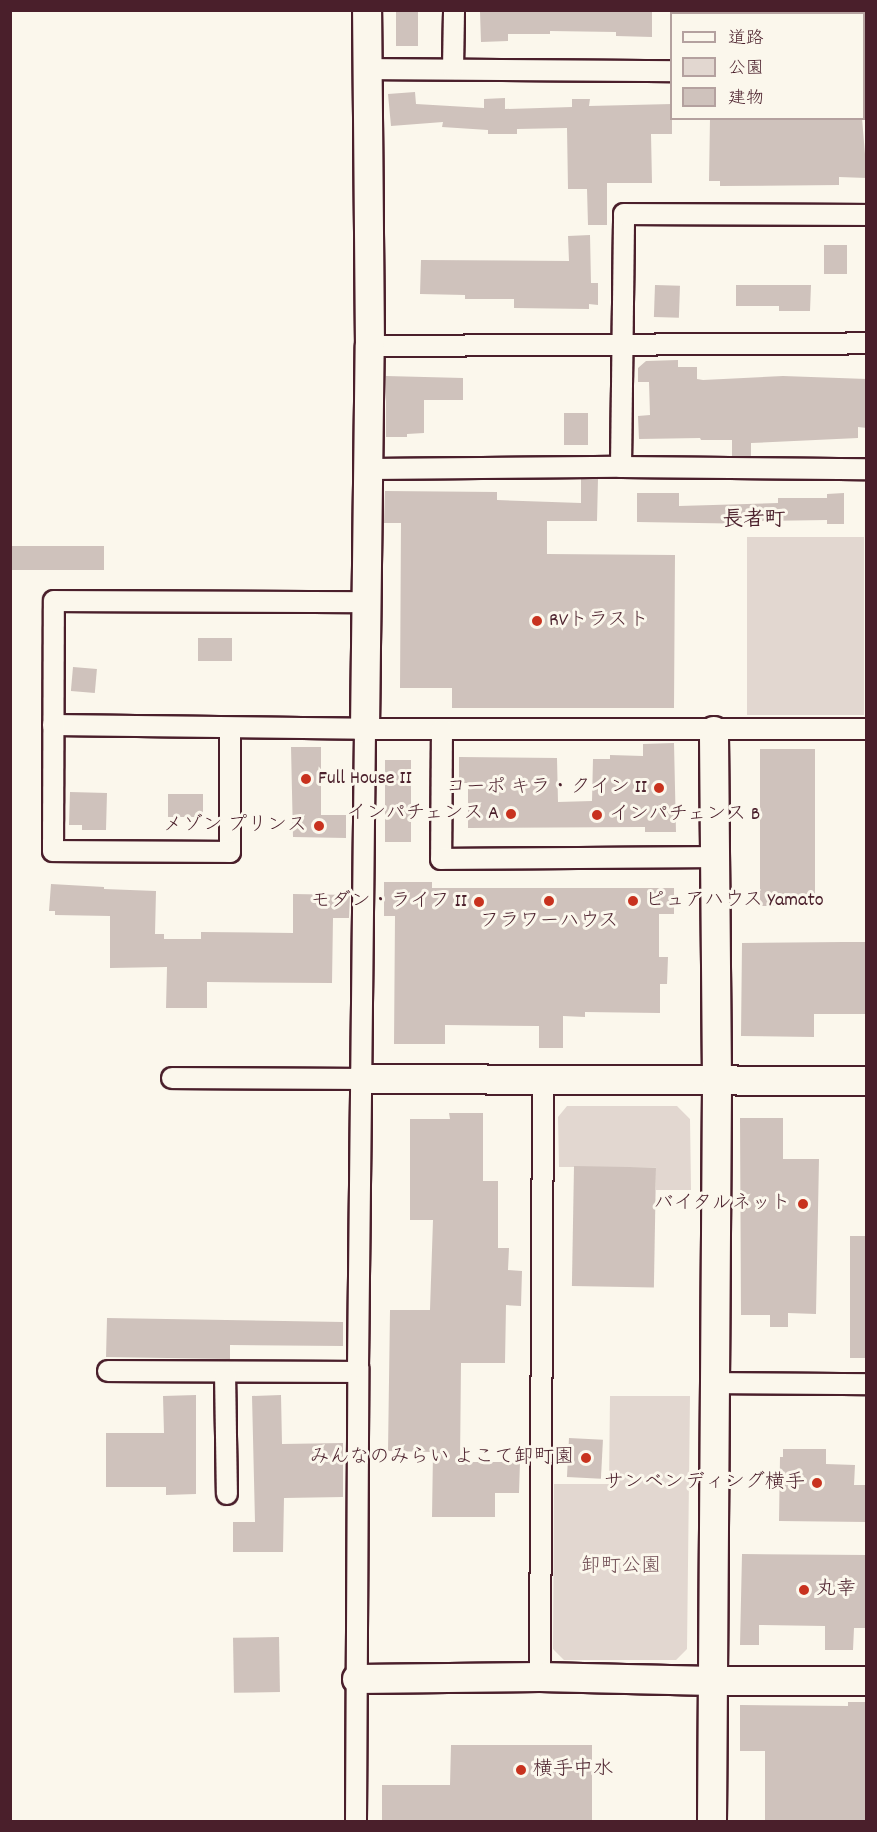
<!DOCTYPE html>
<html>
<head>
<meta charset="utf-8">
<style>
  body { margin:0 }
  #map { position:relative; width:877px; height:1832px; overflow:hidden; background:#fbf7ec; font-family:Dekko,"Klee One",sans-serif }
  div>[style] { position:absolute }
  .green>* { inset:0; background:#e2d7d0; transform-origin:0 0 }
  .building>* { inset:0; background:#cfc2bc; transform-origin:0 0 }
  .roads { filter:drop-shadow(2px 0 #4a1f2b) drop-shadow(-2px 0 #4a1f2b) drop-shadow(0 2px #4a1f2b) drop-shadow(0 -2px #4a1f2b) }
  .street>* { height:20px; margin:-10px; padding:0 10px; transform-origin:10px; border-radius:10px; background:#fbf7ec }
  .secondary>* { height:28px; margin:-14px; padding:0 14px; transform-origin:14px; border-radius:14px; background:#fbf7ec }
  .dots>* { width:16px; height:16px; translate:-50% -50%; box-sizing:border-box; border:3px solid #fbf7ec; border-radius:50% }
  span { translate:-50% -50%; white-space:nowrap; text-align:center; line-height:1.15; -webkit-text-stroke:6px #fbf7ec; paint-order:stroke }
  .poi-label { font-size:20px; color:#4a1f2b }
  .left { translate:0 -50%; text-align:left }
  .right { translate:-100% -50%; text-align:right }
  .park-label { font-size:20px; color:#704d54 }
  .neighbourhood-label { font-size:21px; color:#4a1f2b; font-weight:700 }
  .frame { position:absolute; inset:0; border:12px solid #4a1f2b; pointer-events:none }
  .legend { position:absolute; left:670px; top:12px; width:195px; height:108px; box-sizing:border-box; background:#fbf7ec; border:2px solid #b4a19f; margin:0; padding:8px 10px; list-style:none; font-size:18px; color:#4a1f2b }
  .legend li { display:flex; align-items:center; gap:12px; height:30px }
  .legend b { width:30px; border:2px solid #b4a19f }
</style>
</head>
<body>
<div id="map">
  <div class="green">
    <i style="left:747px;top:537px;width:117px;height:178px"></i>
    <i style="clip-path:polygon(567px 1106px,677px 1106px,690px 1119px,691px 1190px,656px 1190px,656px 1167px,559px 1167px,558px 1117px)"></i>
    <i style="clip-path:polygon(610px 1396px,690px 1396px,687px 1649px,676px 1660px,564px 1660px,553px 1649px,554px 1484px,609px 1484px)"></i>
  </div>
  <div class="building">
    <i style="clip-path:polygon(567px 10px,652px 11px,652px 37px,616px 36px,616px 32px,550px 31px,550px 34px,508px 34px,508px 41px,481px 42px,480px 12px)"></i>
    <i style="left:396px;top:12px;width:22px;height:34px"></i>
    <i style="clip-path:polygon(415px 92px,416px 104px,484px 108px,484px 99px,505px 98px,505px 109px,572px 107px,572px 99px,590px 99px,589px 106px,672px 104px,672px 134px,651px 134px,652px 183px,607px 183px,607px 225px,588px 225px,587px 189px,568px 189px,567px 128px,517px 129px,517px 134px,488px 134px,488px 130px,442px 127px,443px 122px,391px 126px,388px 94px)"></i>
    <i style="clip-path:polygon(710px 118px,862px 118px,867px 178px,839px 177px,839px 185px,720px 186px,720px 181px,709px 181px)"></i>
    <i style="clip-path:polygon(590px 235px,591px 283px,598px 283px,598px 305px,589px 304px,589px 309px,514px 308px,514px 299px,465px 299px,465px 295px,420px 294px,421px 260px,569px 261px,568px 236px)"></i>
    <i style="left:824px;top:245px;width:23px;height:29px"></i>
    <i style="left:655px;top:285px;width:25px;height:32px;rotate:2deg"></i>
    <i style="clip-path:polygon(736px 285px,811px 285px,810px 311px,779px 311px,779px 306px,736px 306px)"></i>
    <i style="clip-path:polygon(678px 360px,678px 367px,697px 367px,697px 379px,703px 380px,783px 376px,867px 379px,867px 428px,858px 427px,858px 438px,751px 443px,751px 456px,732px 456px,732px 440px,701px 440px,700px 438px,639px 439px,638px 416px,650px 415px,649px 382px,638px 382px,638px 368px,646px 361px)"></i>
    <i style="clip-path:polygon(386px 376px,463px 378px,463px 400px,424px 400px,424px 433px,407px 434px,407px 437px,386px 437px)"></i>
    <i style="left:564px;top:413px;width:24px;height:32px"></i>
    <i style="clip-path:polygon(581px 479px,598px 479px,597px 521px,547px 521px,547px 554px,675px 555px,674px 708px,452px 708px,452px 688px,400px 688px,401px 523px,384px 523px,385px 491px,497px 492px,497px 500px,581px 503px)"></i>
    <i style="clip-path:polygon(637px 493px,679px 493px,679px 506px,778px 503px,778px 498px,827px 498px,827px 494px,844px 493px,844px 524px,827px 524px,827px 520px,760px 521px,760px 524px,637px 522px)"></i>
    <i style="left:10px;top:546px;width:94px;height:24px"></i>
    <i style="left:198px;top:638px;width:34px;height:23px"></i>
    <i style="left:73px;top:667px;width:24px;height:24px;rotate:5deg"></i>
    <i style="clip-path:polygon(674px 743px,676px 832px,645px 832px,645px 827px,468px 828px,468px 783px,459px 783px,459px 757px,557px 758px,558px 802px,592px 801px,593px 759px,610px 759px,610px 755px,643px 756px,643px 744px)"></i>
    <i style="clip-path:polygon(291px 747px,321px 747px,321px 815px,346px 815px,346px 838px,293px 837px)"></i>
    <i style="left:760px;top:749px;width:55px;height:157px"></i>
    <i style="left:385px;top:760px;width:26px;height:82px"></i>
    <i style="clip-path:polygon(70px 792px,107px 793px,106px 830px,82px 830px,82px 825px,69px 825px)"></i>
    <i style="left:203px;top:794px;width:23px;height:35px;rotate:90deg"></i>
    <i style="clip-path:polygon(384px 882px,432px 882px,432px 888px,674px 888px,674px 914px,659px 914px,659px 957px,668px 957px,667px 984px,660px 984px,660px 1013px,585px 1012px,585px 1017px,563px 1016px,563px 1048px,539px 1048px,539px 1026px,445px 1025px,445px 1044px,394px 1044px,395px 916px,384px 916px)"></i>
    <i style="clip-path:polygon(51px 884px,104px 887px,104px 889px,156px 891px,155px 934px,164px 934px,164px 939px,201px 939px,201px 932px,293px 933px,293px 894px,350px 895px,349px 918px,333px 918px,332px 983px,207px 982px,207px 1008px,166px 1008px,167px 967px,110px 968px,110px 916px,55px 915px,55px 911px,49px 911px)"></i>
    <i style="clip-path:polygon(844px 942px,867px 942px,867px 1014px,814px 1014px,814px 1037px,741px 1036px,742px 943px)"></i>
    <i style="clip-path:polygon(449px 1113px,483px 1113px,483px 1181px,498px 1181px,498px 1248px,509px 1248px,508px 1270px,522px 1271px,521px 1306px,506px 1305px,505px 1363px,461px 1363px,460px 1462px,520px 1462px,519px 1493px,495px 1493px,495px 1517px,432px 1517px,433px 1452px,388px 1451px,390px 1310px,430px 1310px,433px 1220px,410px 1220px,410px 1119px,450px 1119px)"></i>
    <i style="clip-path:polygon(740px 1118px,783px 1118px,783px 1159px,819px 1159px,816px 1314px,788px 1313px,788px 1327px,770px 1327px,770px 1315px,741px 1315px)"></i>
    <i style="left:574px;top:1166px;width:82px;height:120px;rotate:1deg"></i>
    <i style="left:850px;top:1236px;width:17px;height:122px"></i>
    <i style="clip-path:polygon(107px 1318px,343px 1322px,343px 1346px,230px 1345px,230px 1359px,106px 1357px)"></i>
    <i style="clip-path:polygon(196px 1395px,196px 1494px,166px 1495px,166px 1487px,106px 1487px,106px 1433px,164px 1433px,163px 1396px)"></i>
    <i style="clip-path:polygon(281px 1395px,282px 1444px,343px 1443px,343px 1497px,284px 1498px,283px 1552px,233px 1552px,233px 1522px,255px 1522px,252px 1396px)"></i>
    <i style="left:569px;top:1438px;width:34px;height:39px;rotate:3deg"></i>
    <i style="clip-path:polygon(783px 1449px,826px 1449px,826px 1464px,855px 1465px,854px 1485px,867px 1485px,867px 1522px,779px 1521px,780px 1457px,783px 1457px)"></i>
    <i style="clip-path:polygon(742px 1554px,867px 1555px,867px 1628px,854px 1628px,853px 1650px,825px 1650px,825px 1626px,759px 1625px,759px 1645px,740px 1645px)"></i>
    <i style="left:279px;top:1637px;width:55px;height:46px;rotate:89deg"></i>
    <i style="clip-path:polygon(848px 1702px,867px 1702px,867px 1821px,765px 1821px,765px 1751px,740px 1751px,740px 1705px,848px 1706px)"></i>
    <i style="clip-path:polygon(451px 1745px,592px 1745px,592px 1821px,382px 1821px,382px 1785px,450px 1785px)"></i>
  </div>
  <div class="roads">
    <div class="street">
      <i style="left:815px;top:10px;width:4px;rotate:90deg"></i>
      <i style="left:733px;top:14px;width:4px;rotate:-90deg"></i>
      <i style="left:367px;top:69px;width:305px;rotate:0.4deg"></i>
      <i style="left:453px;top:69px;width:59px;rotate:-89deg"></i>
      <i style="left:370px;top:346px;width:496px;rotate:-0.3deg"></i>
      <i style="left:621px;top:467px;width:253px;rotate:-89.3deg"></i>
      <i style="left:624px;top:214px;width:242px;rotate:0.2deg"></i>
      <i style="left:370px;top:469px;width:251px;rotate:-0.5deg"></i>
      <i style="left:621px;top:467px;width:245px;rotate:0.5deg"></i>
      <i style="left:53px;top:725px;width:312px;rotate:0.7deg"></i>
      <i style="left:365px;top:729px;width:501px"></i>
      <i style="left:230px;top:728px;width:124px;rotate:90deg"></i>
      <i style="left:230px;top:852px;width:177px;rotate:-179.7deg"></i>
      <i style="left:53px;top:851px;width:250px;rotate:-89.8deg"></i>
      <i style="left:54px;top:601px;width:313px;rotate:0.2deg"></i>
      <i style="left:442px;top:729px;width:130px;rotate:90.4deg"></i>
      <i style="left:441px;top:859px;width:275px;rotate:-0.4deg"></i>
      <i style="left:172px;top:1078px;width:189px;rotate:0.3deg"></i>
      <i style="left:108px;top:1371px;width:250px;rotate:0.2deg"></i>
      <i style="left:225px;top:1372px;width:122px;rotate:89.1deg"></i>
      <i style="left:713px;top:1383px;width:153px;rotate:0.4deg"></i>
      <i style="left:540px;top:1677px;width:599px;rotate:-89.71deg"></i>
      <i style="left:356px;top:1822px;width:455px;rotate:-89.7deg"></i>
      <i style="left:358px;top:1367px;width:638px;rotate:-89.37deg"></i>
    </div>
    <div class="secondary">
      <i style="left:365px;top:729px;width:383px;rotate:-89.3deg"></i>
      <i style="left:370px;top:346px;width:336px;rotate:-90.5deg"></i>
      <i style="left:361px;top:1079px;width:505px;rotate:0.23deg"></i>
      <i style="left:357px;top:1679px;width:183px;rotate:-0.6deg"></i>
      <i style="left:540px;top:1677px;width:173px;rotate:1.3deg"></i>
      <i style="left:713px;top:1681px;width:153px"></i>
      <i style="left:712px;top:1822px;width:742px;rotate:-89.61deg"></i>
      <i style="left:717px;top:1080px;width:349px;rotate:-90.5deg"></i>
    </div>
  </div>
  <div class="dots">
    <i style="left:537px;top:621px;background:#c8321e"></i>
    <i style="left:306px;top:779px;background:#c8321e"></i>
    <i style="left:659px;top:788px;background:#c8321e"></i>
    <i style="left:511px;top:814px;background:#c8321e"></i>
    <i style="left:597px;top:815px;background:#c8321e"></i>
    <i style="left:319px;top:826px;background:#c8321e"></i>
    <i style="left:549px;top:901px;background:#c8321e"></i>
    <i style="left:633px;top:901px;background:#c8321e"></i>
    <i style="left:479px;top:902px;background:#c8321e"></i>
    <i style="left:803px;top:1204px;background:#c8321e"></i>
    <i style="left:586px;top:1458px;background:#c8321e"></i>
    <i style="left:817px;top:1483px;background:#c8321e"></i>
    <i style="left:804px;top:1590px;background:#c8321e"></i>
    <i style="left:521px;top:1770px;background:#c8321e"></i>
  </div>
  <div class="poi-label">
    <span class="left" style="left:549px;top:621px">RVトラスト</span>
    <span class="left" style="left:318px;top:779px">Full House II</span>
    <span class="right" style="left:647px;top:788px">コーポ キラ・クイン II</span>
    <span class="right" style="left:499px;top:814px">インパチェンス A</span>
    <span class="left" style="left:609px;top:815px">インパチェンス B</span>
    <span class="right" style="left:307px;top:826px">メゾン プリンス</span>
    <span class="left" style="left:645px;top:901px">ピュアハウス Yamato</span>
    <span class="right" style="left:467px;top:902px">モダン・ライフ II</span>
    <span style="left:549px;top:922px">フラワーハウス</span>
    <span class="right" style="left:791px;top:1204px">バイタルネット</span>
    <span class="right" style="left:574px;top:1458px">みんなのみらい よこて卸町園</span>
    <span class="right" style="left:805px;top:1483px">サンベンディング横手</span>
    <span class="left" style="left:816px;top:1590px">丸幸</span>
    <span class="left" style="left:533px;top:1770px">横手中水</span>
  </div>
  <div class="park-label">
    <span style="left:621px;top:1567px">卸町公園</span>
  </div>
  <div class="neighbourhood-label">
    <span style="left:754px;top:521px">長者町</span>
  </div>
  <div class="frame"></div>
  <ul class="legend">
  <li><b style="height:8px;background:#fbf7ec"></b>道路</li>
  <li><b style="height:16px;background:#e2d7d0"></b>公園</li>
  <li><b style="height:16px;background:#cfc2bc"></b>建物</li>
  </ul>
</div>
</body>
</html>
